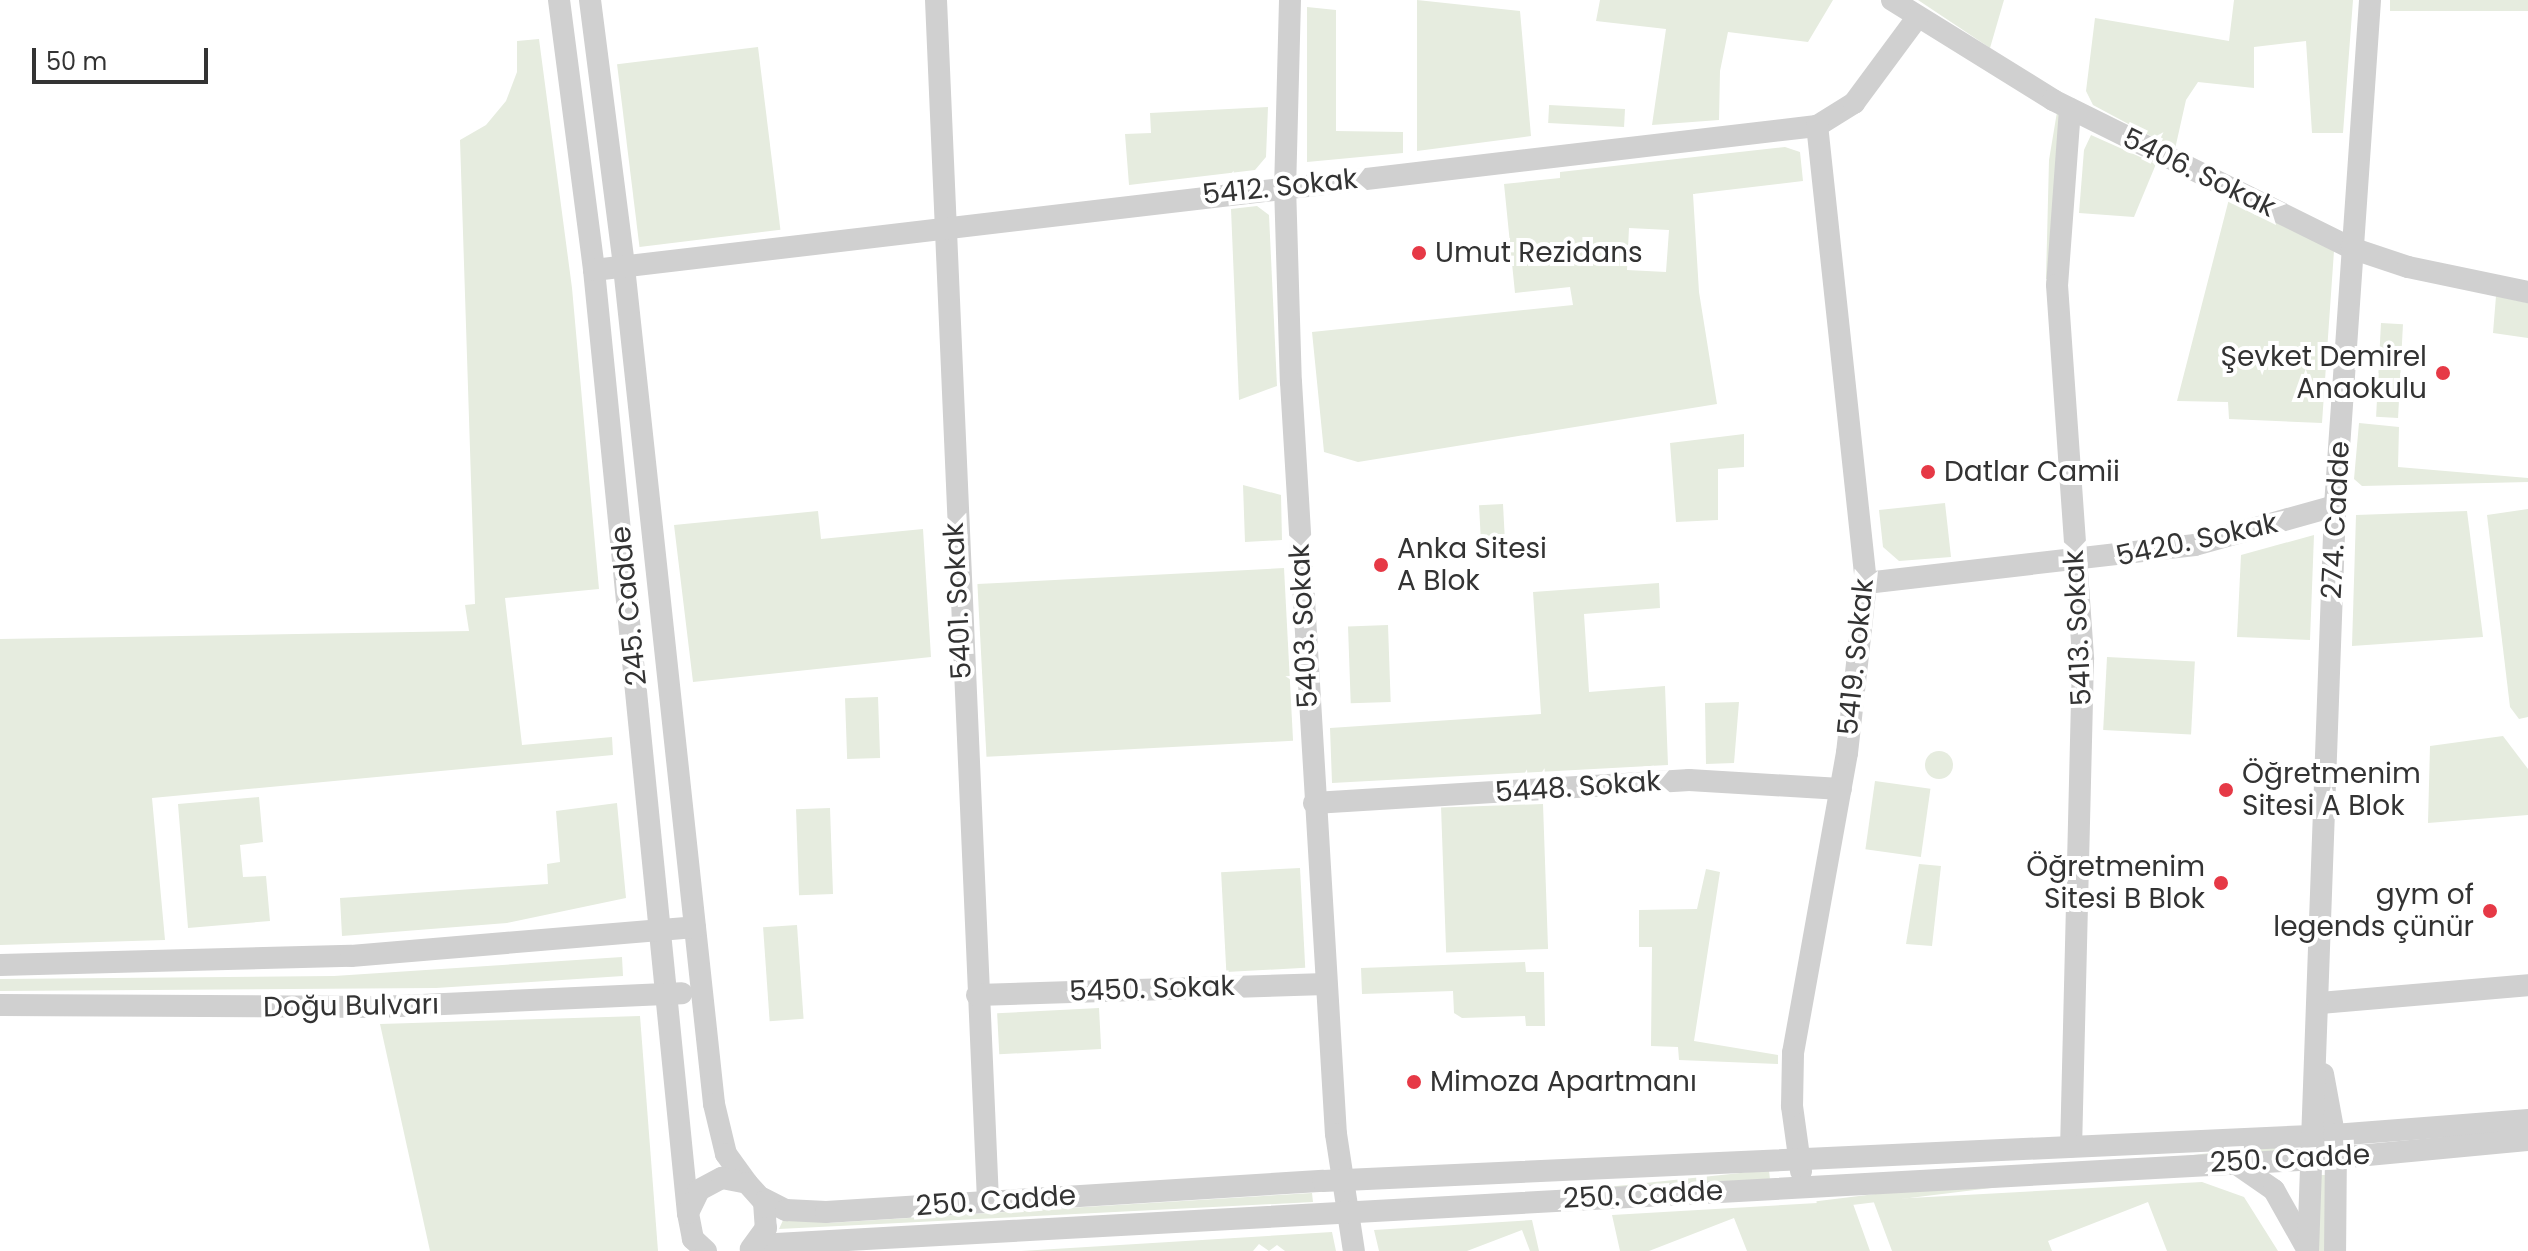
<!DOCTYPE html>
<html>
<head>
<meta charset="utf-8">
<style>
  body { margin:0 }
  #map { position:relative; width:2528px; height:1251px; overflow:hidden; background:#fff; font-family:Poppins,sans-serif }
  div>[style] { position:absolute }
  .green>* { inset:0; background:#e6ecdf; transform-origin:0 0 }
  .round { border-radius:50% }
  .minor>* { height:22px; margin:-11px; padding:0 11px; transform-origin:11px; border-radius:11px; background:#d0d0d0 }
  .dots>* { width:22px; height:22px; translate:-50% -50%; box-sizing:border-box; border:4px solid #fff; border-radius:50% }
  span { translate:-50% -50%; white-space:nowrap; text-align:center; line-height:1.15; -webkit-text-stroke:8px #fff; paint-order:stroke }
  .street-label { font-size:28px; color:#333 }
  .poi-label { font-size:28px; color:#333 }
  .left { translate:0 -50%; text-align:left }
  .right { translate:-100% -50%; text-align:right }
  .scale { position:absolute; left:32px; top:48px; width:176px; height:36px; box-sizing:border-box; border:4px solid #333; border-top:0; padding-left:10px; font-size:24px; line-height:28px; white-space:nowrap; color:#333; -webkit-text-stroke:6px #fff; paint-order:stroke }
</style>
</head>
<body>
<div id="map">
  <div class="green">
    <i style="clip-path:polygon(1417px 0,1520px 11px,1531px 136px,1417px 151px)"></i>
    <i style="clip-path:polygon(1600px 0,1833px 0,1808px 42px,1728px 32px,1720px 71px,1719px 120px,1652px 125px,1666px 29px,1596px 21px)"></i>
    <i style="clip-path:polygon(1918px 0,2004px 0,1990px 48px)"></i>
    <i style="clip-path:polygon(2234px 0,2353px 0,2343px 133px,2312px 133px,2306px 41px,2254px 47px,2254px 88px,2198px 82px,2186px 100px,2175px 149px,2093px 105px,2086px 91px,2095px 18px,2229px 41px)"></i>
    <i style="left:2390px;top:0;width:138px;height:11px"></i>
    <i style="clip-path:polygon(1307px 7px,1336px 10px,1336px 131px,1403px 132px,1403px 153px,1307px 162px)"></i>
    <i style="clip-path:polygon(539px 39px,572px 288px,599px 589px,505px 598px,522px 745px,612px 737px,613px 755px,152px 798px,165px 940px,0 945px,0 639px,469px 631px,465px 605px,475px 604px,460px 140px,486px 125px,506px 101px,517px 72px,517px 41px)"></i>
    <i style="left:758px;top:47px;width:184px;height:142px;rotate:83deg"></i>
    <i style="clip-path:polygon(1268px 107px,1266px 157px,1255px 170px,1129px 185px,1125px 134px,1151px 133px,1150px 113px)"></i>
    <i style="left:1625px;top:109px;width:18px;height:76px;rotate:93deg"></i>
    <i style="clip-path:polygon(2057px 112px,2063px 115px,2052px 279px,2046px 279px,2049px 160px)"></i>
    <i style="clip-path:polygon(2091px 135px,2156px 164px,2134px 217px,2079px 213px,2084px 150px)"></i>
    <i style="clip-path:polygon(evenodd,1785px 147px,1800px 152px,1803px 181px,1693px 194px,1699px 292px,1717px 404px,1358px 462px,1324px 452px,1312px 332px,1573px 305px,1570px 287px,1515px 293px,1504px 184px,1560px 178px,1560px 172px,1785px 147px,1629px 228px,1669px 230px,1666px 272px,1627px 270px,1629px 228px)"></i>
    <i style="clip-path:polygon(2229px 199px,2334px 251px,2322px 423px,2229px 419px,2228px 402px,2177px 401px)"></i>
    <i style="clip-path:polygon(1257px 206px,1269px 215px,1277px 386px,1239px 400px,1231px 209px)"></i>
    <i style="clip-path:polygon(2496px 296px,2528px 303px,2528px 338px,2493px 333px)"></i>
    <i style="left:2381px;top:323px;width:22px;height:94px;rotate:3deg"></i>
    <i style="clip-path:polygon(2359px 423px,2399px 427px,2398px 467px,2528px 478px,2528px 482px,2362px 486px,2354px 479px)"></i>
    <i style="clip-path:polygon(1744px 434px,1744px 467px,1718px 469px,1718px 520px,1676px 522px,1670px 443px)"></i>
    <i style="clip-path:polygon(1243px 485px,1281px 495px,1282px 540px,1245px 542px)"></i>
    <i style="clip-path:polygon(1945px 503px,1951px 557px,1899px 561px,1883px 547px,1879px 510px)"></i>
    <i style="left:1503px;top:504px;width:38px;height:24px;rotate:87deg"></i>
    <i style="clip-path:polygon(2528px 509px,2528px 717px,2519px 719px,2510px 707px,2487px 515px)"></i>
    <i style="clip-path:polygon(818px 511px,821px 539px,923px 529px,931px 657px,693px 682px,674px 525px)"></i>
    <i style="clip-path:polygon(2467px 511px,2483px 637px,2352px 646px,2356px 515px)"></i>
    <i style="clip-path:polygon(2314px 535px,2310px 640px,2237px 637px,2241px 555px)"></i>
    <i style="left:1284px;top:568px;width:173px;height:307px;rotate:87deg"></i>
    <i style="clip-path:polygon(1659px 583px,1660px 608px,1584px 614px,1589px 692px,1665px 686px,1668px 765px,1332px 783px,1330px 728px,1541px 714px,1533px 592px)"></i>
    <i style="left:1388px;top:625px;width:77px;height:40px;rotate:88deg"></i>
    <i style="left:2107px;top:657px;width:88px;height:73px;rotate:3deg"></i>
    <i style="left:878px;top:697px;width:61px;height:33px;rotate:88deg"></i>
    <i style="clip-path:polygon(1739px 702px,1734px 763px,1706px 764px,1705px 703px)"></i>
    <i style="clip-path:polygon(2503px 736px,2528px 769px,2528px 815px,2428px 823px,2430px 746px)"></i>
    <i class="round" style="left:1925px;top:751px;width:28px;height:28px"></i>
    <i style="left:1875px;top:781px;width:56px;height:69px;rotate:8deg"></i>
    <i style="clip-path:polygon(259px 797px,263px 842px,240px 845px,243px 877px,266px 876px,270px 921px,188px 928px,178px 804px)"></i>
    <i style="clip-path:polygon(617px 803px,626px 898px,507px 923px,342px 936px,340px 898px,548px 884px,547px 864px,560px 862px,556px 811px)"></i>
    <i style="left:1543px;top:804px;width:145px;height:102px;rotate:88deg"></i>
    <i style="left:830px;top:808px;width:86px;height:34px;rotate:88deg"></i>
    <i style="clip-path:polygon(1919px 864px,1941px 866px,1932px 946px,1906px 944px)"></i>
    <i style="left:1300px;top:868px;width:100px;height:79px;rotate:87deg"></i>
    <i style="clip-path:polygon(1706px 869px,1720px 872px,1694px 1041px,1778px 1055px,1778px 1064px,1679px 1060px,1678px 1047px,1651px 1046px,1652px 947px,1639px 947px,1639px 910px,1697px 909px)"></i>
    <i style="left:797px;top:925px;width:94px;height:34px;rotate:86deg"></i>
    <i style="clip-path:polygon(622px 957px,623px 976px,436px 988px,0 991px,0 979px,334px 976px)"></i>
    <i style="clip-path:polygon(1525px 962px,1526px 972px,1544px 972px,1545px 1026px,1526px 1026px,1525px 1016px,1462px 1018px,1454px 1013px,1453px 991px,1362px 994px,1361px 968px)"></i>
    <i style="left:1099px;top:1008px;width:41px;height:102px;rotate:87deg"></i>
    <i style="clip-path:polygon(640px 1016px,658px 1251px,430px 1251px,380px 1024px)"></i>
    <i style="left:2275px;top:1145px;width:8px;height:462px;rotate:83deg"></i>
    <i style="left:1769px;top:1170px;width:9px;height:412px;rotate:84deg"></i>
    <i style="left:2317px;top:1175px;width:9px;height:76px"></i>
    <i style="clip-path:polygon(2202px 1182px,2244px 1197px,2278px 1251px,2167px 1251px,2148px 1202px,2048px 1241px,2052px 1251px,1892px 1251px,1873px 1200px)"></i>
    <i style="clip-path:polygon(1312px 1193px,1313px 1202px,779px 1229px,784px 1218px,828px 1223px)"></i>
    <i style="clip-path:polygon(1852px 1201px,1870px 1251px,1747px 1251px,1734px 1218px,1649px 1251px,1620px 1251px,1612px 1215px)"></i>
    <i style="clip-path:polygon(1532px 1220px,1539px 1251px,1530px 1251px,1522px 1230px,1467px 1251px,1379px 1251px,1374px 1230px)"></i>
    <i style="clip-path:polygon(1332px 1232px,1336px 1251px,1285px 1251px,1277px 1245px,1269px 1251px,1259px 1244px,1253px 1251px,1021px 1251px)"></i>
  </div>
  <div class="minor">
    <i style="left:559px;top:0;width:272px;rotate:82.6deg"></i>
    <i style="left:594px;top:270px;width:948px;rotate:84.31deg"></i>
    <i style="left:590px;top:0;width:269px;rotate:82.7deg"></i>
    <i style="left:624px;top:267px;width:842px;rotate:83.86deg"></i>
    <i style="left:714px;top:1104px;width:51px;rotate:76.5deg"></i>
    <i style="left:726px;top:1154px;width:36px;rotate:54deg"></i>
    <i style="left:936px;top:0;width:1202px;rotate:87.52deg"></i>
    <i style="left:1290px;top:0;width:185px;rotate:91.5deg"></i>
    <i style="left:1285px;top:185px;width:197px;rotate:88.3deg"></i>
    <i style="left:1291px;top:382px;width:753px;rotate:86.58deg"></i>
    <i style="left:1336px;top:1134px;width:118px;rotate:81.3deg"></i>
    <i style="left:1892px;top:0;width:190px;rotate:31.8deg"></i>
    <i style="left:2053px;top:100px;width:333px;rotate:26.4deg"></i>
    <i style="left:2351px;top:248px;width:60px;rotate:18.4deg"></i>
    <i style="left:2408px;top:267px;width:123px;rotate:11.8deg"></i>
    <i style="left:2070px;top:109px;width:176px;rotate:94.2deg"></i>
    <i style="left:2057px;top:285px;width:375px;rotate:86deg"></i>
    <i style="left:2083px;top:659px;width:488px;rotate:91.4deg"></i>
    <i style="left:594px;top:270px;width:1231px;rotate:-6.72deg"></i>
    <i style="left:1817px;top:126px;width:44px;rotate:-31.9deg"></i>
    <i style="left:1854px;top:103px;width:106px;rotate:-53.5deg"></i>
    <i style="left:1866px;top:583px;width:331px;rotate:-6.6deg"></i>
    <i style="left:2195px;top:545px;width:145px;rotate:-15.6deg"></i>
    <i style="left:1314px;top:803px;width:376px;rotate:-3.5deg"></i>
    <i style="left:1689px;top:780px;width:152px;rotate:3.4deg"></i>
    <i style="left:0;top:965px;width:351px;rotate:-1.5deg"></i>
    <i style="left:351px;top:956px;width:345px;rotate:-4.8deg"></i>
    <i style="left:977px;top:995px;width:349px;rotate:-1.8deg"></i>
    <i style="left:2320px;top:1003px;width:209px;rotate:-4.9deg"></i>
    <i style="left:0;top:1005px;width:378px;rotate:0.3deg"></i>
    <i style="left:378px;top:1007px;width:304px;rotate:-2.6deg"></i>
    <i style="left:2323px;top:1074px;width:72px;rotate:79.6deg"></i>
    <i style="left:2336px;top:1145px;width:106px;rotate:90.5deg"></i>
    <i style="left:2235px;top:1163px;width:47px;rotate:34.7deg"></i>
    <i style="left:2274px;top:1190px;width:65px;rotate:60.7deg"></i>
    <i style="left:1801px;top:1171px;width:66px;rotate:-97.9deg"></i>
    <i style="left:1792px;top:1106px;width:53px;rotate:-88.9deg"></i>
    <i style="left:1793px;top:1053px;width:305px;rotate:-79.8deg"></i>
    <i style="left:1847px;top:753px;width:171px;rotate:-83.6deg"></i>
    <i style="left:1866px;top:583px;width:460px;rotate:-96.1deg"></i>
    <i style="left:762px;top:1198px;width:27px;rotate:27deg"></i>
    <i style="left:786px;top:1210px;width:40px;rotate:2.9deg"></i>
    <i style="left:826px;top:1212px;width:498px;rotate:-3.6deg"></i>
    <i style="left:1323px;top:1181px;width:1012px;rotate:-2.61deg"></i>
    <i style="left:2334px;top:1135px;width:195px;rotate:-4.4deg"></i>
    <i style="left:757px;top:1245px;width:1581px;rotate:-3.15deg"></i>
    <i style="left:2336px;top:1158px;width:193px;rotate:-5.4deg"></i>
    <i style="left:706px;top:1251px;width:18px;rotate:-137deg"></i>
    <i style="left:693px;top:1239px;width:26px;rotate:-101deg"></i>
    <i style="left:688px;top:1213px;width:25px;rotate:-64deg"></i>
    <i style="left:699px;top:1190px;width:26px;rotate:-28deg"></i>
    <i style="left:722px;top:1178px;width:25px;rotate:11deg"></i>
    <i style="left:747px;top:1183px;width:25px;rotate:48deg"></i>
    <i style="left:764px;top:1202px;width:26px;rotate:86deg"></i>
    <i style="left:766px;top:1228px;width:26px;rotate:126deg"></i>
    <i style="left:2308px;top:1251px;width:745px;rotate:-87.92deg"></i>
    <i style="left:2335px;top:506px;width:507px;rotate:-86.04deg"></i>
  </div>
  <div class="dots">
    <i style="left:1419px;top:253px;background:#e63946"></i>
    <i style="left:2443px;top:373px;background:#e63946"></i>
    <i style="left:1928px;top:472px;background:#e63946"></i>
    <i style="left:1381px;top:565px;background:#e63946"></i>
    <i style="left:2226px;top:790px;background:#e63946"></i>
    <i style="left:2221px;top:883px;background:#e63946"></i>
    <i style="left:2490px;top:911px;background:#e63946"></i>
    <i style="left:1414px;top:1082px;background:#e63946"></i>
  </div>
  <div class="street-label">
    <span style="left:2199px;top:173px;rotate:26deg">5406. Sokak</span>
    <span style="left:1280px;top:187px;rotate:-6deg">5412. Sokak</span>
    <span style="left:2336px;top:520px;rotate:-87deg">274. Cadde</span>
    <span style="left:2197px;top:540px;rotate:-12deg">5420. Sokak</span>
    <span style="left:958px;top:601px;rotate:-93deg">5401. Sokak</span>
    <span style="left:629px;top:606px;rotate:-96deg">245. Cadde</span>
    <span style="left:1304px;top:626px;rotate:-93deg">5403. Sokak</span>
    <span style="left:2078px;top:628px;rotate:-93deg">5413. Sokak</span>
    <span style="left:1856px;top:657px;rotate:-84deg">5419. Sokak</span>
    <span style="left:1578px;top:787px;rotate:-4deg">5448. Sokak</span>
    <span style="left:1152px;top:989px;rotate:-2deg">5450. Sokak</span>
    <span style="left:351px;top:1006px;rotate:-1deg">Doğu Bulvarı</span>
    <span style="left:2290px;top:1159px;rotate:-3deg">250. Cadde</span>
    <span style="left:1643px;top:1195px;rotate:-3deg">250. Cadde</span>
    <span style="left:996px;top:1201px;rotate:-4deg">250. Cadde</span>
  </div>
  <div class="poi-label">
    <span class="left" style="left:1435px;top:253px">Umut Rezidans</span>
    <span class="right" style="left:2427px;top:373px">Şevket Demirel<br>Anaokulu</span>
    <span class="left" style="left:1944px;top:472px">Datlar Camii</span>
    <span class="left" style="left:1397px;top:565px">Anka Sitesi<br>A Blok</span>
    <span class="left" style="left:2242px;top:790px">Öğretmenim<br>Sitesi A Blok</span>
    <span class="right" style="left:2205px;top:883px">Öğretmenim<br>Sitesi B Blok</span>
    <span class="right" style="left:2474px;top:911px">gym of<br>legends çünür</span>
    <span class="left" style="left:1430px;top:1082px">Mimoza Apartmanı</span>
  </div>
  <div class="scale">50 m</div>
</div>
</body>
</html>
